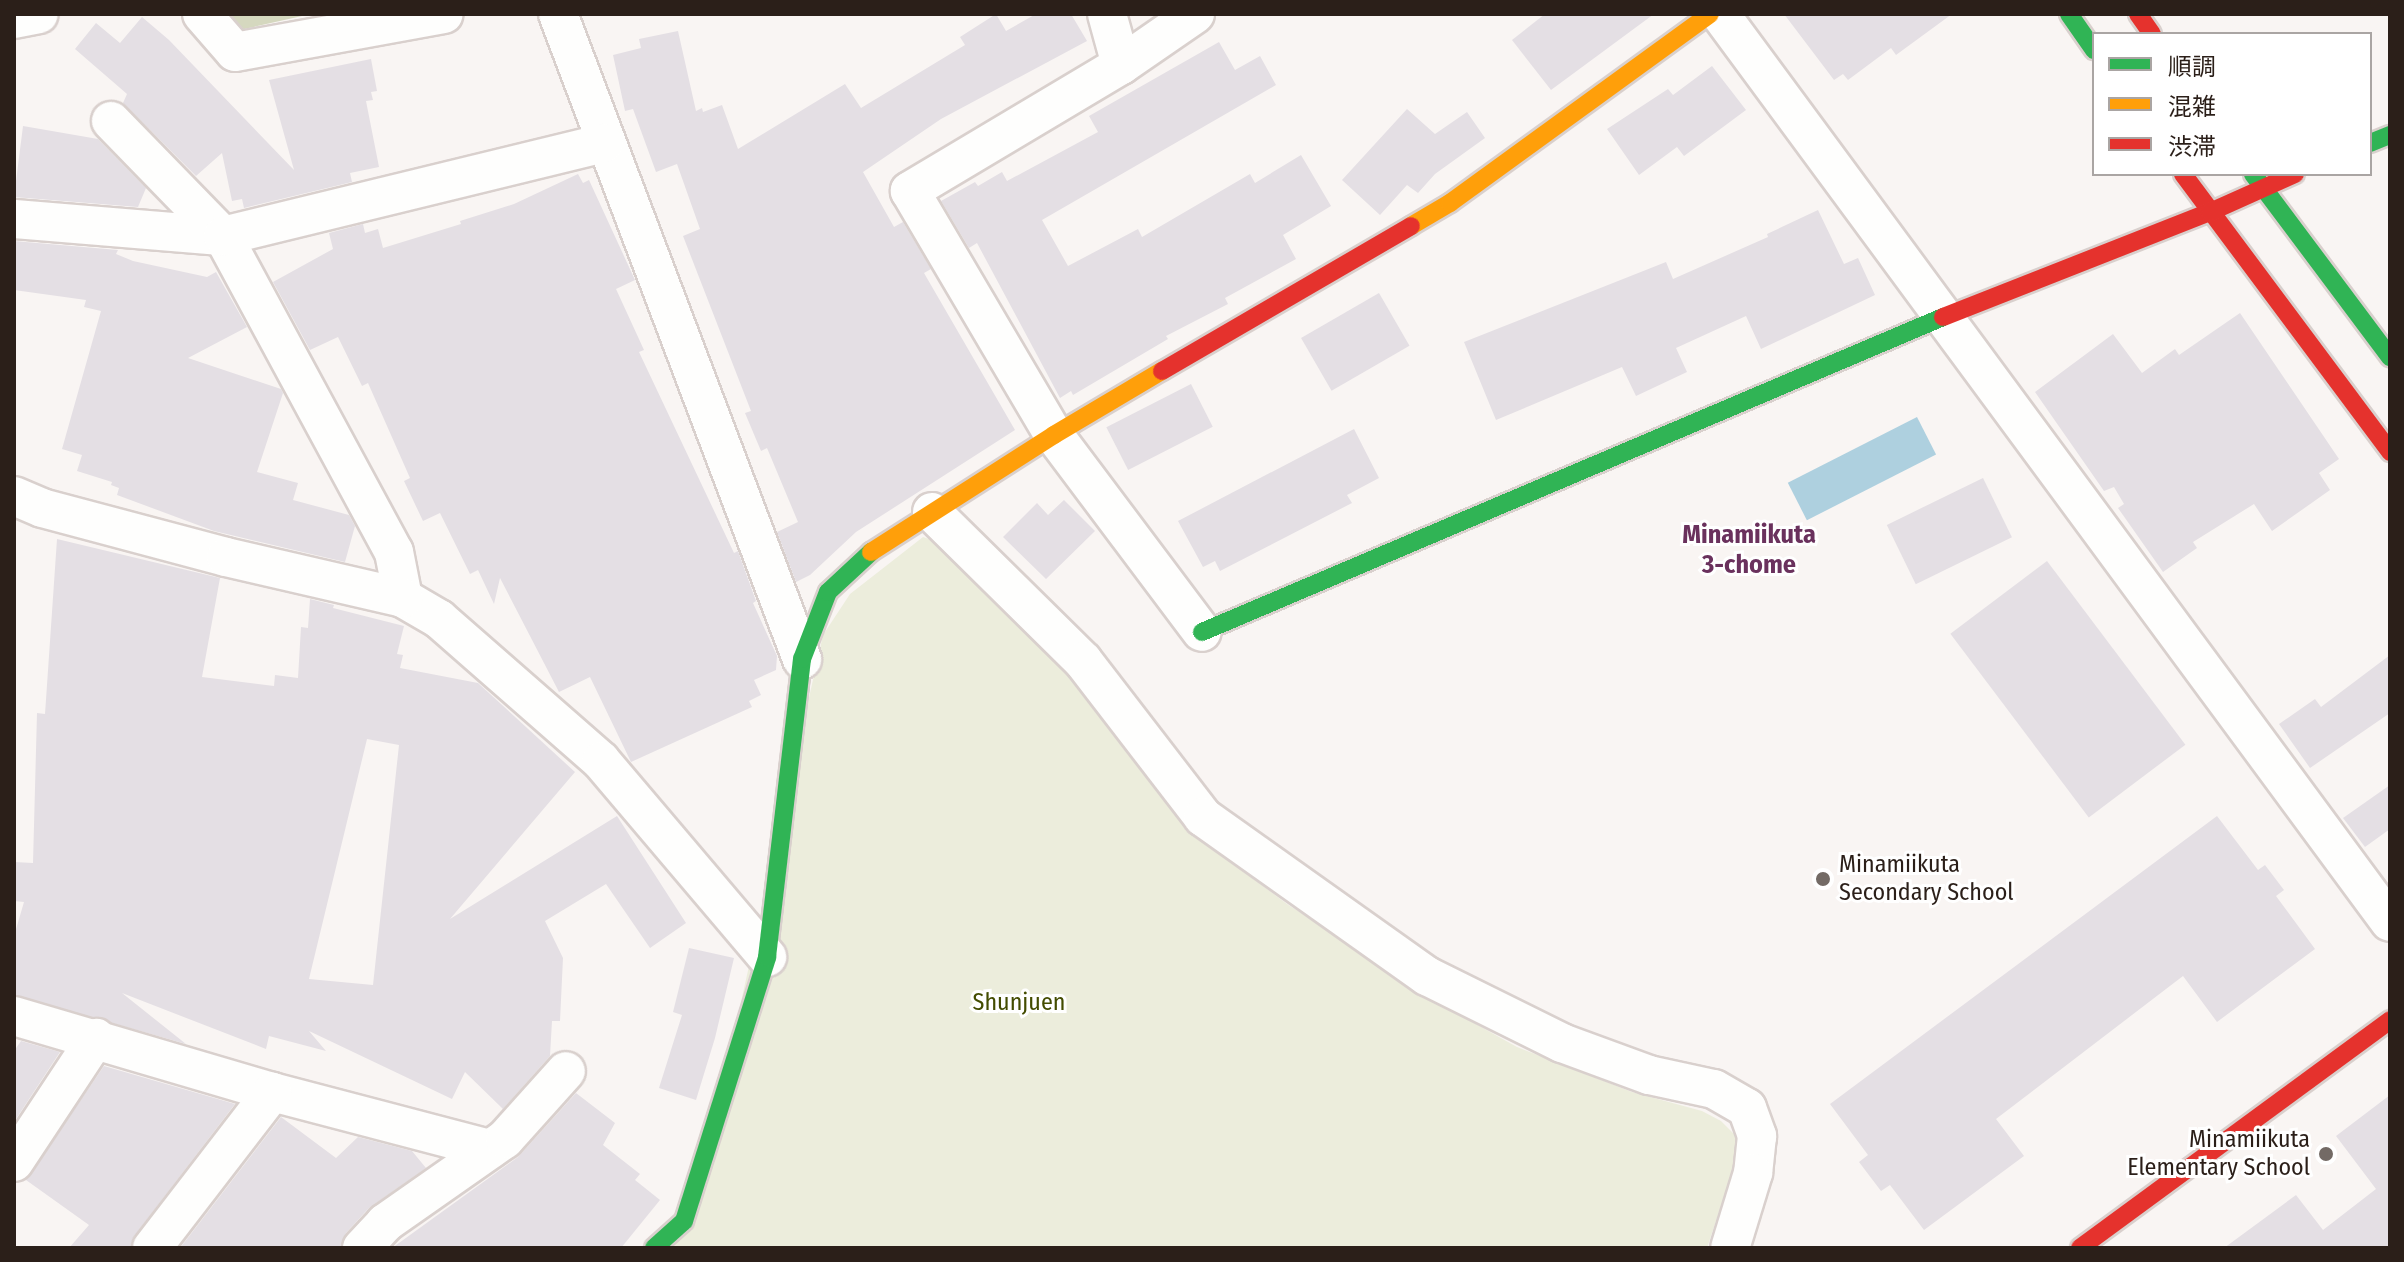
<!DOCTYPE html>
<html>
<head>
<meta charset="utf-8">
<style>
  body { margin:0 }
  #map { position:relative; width:2404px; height:1262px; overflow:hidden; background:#f9f5f3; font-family:"Fira Sans Condensed","Noto Sans JP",sans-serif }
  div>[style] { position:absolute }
  .green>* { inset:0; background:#eceddc }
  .forest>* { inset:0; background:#d5d8bf }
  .water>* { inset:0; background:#aed0df; transform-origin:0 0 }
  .building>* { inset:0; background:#e4dfe4; transform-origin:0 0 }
  .roads { filter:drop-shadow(2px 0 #d9d0cd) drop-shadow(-2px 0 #d9d0cd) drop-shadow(0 2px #d9d0cd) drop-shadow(0 -2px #d9d0cd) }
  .street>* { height:38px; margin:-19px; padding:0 19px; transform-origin:19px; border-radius:19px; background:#fefefd }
  .fast>* { height:18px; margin:-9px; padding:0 9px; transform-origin:9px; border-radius:9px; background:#30b455 }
  .slow>* { height:18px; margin:-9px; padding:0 9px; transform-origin:9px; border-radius:9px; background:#ff9f0a }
  .jam>* { height:18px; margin:-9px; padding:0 9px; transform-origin:9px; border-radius:9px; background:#e5322d }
  .dots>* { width:22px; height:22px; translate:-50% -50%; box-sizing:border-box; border:4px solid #fff; border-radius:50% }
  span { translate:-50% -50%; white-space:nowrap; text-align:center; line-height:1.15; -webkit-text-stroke:6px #fff; paint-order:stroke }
  .poi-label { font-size:24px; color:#2b1f19 }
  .left { translate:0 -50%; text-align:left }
  .right { translate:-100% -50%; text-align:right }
  .park-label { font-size:24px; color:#434c00 }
  .neighbourhood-label { font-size:26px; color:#6a315d; font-weight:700 }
  .frame { position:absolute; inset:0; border:16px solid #2b1f19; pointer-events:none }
  .legend { position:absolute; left:2092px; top:32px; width:280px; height:144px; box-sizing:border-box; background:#fff; border:2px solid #aaa5a3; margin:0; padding:10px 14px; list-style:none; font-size:24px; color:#2b1f19 }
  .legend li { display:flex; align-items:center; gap:16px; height:40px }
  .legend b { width:40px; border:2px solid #aaa5a3 }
</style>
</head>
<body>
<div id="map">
  <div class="green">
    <i style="clip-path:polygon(923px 537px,941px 543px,1066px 668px,1120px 732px,1196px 836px,1287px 904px,1465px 1018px,1517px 1047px,1632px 1092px,1702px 1111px,1721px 1121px,1738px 1138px,1738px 1155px,1707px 1248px,670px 1248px,690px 1230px,823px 635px,850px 594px)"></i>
  </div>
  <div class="forest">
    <i style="clip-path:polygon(213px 14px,311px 14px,240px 30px)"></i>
  </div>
  <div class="water">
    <i style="left:1917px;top:417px;width:42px;height:145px;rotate:63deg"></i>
  </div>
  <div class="building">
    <i style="clip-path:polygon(996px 14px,1006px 31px,1036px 14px,1071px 14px,1087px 41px,941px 119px,863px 172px,894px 227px,903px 222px,931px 269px,924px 273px,1015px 430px,856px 532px,810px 575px,796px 582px,777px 532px,798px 522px,767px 448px,761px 451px,745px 413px,751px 411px,683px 236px,700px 229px,677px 164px,656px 172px,633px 109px,625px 111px,613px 55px,641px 48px,639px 39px,678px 31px,696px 111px,702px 108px,703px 112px,722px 105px,738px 149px,845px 84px,861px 108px,965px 45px,960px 37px)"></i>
    <i style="clip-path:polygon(1545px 14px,1654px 14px,1551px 90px,1512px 40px)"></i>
    <i style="clip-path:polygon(1784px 14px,1952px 14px,1896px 55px,1891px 48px,1848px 80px,1843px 74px,1834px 80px)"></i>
    <i style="clip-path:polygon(142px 17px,169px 40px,294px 170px,269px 80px,371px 59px,377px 91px,371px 92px,373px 100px,366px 101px,379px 167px,350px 173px,352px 182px,244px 208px,242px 199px,232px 201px,222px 153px,196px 176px,123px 103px,127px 94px,75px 49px,96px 23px,120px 43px)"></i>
    <i style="clip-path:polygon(1219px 42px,1235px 70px,1260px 56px,1276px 85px,1042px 220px,1068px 266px,1138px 229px,1142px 237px,1250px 174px,1255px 183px,1301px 155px,1331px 206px,1283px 235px,1296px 259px,1225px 298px,1228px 304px,1166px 336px,1168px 339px,1073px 395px,1071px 391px,1060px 398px,977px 243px,969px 248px,941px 201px,975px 182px,978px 186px,1002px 172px,1007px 181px,1098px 132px,1089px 116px)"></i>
    <i style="clip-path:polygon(1712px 66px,1746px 110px,1684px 156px,1677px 147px,1639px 175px,1607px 129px,1668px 89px,1673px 95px)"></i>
    <i style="clip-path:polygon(1407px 109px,1435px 134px,1467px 112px,1485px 138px,1435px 174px,1418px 193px,1407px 185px,1380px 215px,1342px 180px)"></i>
    <i style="clip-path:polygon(23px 126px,98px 139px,146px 188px,138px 207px,14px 197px)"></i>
    <i style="clip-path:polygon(578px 174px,583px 183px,589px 180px,635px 280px,616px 289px,644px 350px,639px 352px,734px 553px,738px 551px,756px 601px,753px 603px,777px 656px,776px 670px,754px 680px,761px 695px,749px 701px,752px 707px,631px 762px,590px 677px,559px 692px,500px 578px,494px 604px,478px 570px,470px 574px,440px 513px,423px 521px,404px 481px,410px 478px,368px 383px,362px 386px,338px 337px,310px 350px,273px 282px,333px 249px,329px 233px,363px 224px,365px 233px,378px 229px,383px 248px,461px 224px,460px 221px,514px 204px)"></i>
    <i style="clip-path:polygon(1818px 210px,1844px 264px,1858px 258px,1875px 295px,1761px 349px,1746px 316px,1676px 348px,1687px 372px,1636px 396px,1622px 367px,1496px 420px,1464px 342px,1666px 262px,1673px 279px,1768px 237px,1767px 234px)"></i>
    <i style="clip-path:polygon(14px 241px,118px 250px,116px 254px,133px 261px,207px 277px,216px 272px,247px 327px,188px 358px,281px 389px,283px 393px,257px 472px,298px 483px,293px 500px,349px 515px,355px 526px,345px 562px,214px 531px,117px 495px,119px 488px,111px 485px,112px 482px,77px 471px,82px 455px,62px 449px,101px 311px,84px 307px,86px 300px,14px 290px)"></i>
    <i style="left:1379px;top:293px;width:61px;height:90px;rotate:60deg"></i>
    <i style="clip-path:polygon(2240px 313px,2339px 459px,2319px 473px,2330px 490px,2272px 531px,2254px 504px,2193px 542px,2197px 548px,2163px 572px,2118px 508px,2124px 504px,2114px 487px,2104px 491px,2035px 392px,2113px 334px,2142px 373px,2175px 349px,2179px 355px)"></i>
    <i style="left:1191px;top:384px;width:48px;height:95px;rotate:63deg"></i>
    <i style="clip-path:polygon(1354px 429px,1379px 478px,1347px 495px,1352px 503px,1220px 571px,1215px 561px,1203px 567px,1178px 521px)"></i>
    <i style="left:1983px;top:478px;width:66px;height:107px;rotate:64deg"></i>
    <i style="clip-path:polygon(1064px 500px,1095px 531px,1046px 579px,1003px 537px,1037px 503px,1048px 515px)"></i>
    <i style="clip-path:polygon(evenodd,57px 539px,220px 578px,202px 677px,274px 686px,275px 675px,298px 678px,301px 627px,308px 628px,310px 599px,334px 605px,333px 608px,404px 626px,397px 654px,403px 655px,400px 668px,478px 683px,575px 772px,450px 919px,617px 816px,686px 923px,650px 948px,606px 884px,545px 921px,563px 958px,560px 1021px,552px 1021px,550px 1056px,503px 1109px,465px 1072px,452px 1099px,309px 1031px,326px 1051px,269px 1036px,266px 1049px,122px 993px,186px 1044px,14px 995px,14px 936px,24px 902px,14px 901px,14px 862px,33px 863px,37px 713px,45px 714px,57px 539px,367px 739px,399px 745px,373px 985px,309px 979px,367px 739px)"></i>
    <i style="left:2047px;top:561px;width:230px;height:121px;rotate:53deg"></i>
    <i style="clip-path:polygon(2390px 655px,2390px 713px,2310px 768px,2279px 724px,2315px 699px,2321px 707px)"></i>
    <i style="clip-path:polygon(2390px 785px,2390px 829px,2365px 847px,2343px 818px)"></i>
    <i style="clip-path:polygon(2217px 816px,2258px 870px,2265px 865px,2284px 890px,2276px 896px,2315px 949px,2217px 1022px,2183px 976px,1996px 1119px,2024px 1156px,1924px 1230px,1890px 1185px,1881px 1191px,1859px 1162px,1868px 1155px,1830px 1104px)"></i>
    <i style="clip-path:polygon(689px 948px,734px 958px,715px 1038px,696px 1100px,659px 1088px,682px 1015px,673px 1012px)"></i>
    <i style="clip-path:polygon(21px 1041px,60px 1052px,14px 1122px,14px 1051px)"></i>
    <i style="clip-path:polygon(104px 1066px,235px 1104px,135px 1235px,130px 1248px,69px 1248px,89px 1225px,26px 1180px)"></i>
    <i style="clip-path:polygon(576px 1093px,615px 1123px,603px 1145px,640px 1174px,635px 1180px,660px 1200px,621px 1248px,392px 1248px,518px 1157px)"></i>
    <i style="clip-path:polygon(2390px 1095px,2390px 1248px,2224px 1248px,2296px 1195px,2323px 1230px,2376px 1189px,2336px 1136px)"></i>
    <i style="clip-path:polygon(281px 1117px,336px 1158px,358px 1137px,412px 1151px,426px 1168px,369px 1208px,346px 1233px,341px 1248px,180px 1248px)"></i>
  </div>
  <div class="roads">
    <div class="street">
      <i style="left:202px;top:14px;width:50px;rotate:49deg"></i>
      <i style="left:235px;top:52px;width:212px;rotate:-10.3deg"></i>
      <i style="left:558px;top:14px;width:690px;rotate:69.28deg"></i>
      <i style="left:1107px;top:14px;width:53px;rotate:74.6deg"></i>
      <i style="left:1195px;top:14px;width:90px;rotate:145.4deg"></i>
      <i style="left:1121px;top:65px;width:246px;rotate:149.2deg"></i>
      <i style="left:910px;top:191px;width:283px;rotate:59.5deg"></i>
      <i style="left:1054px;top:435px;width:246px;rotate:53.1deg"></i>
      <i style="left:1720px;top:14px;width:1128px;rotate:53.58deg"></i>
      <i style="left:14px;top:19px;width:25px;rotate:-11deg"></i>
      <i style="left:111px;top:121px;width:161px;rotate:45.8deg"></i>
      <i style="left:223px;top:236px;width:359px;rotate:61.6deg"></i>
      <i style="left:394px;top:552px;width:47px;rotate:78.9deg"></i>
      <i style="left:403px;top:598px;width:42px;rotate:30.3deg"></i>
      <i style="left:439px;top:619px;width:215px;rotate:41.2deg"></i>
      <i style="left:601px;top:761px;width:257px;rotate:49.7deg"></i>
      <i style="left:14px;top:219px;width:210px;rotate:4.7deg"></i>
      <i style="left:223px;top:236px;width:392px;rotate:-13.7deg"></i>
      <i style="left:14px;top:496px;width:30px;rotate:23deg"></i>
      <i style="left:42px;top:508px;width:190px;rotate:14.9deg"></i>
      <i style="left:226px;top:557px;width:182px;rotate:13deg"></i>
      <i style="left:932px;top:512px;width:212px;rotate:44.6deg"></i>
      <i style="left:1083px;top:661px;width:197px;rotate:52.4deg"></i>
      <i style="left:1203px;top:817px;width:275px;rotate:35.4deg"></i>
      <i style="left:1427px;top:976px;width:151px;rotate:26.4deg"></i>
      <i style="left:1562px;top:1043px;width:93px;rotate:20.2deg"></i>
      <i style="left:1649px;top:1075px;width:66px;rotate:12.2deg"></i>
      <i style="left:1714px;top:1089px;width:38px;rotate:30deg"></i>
      <i style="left:1747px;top:1108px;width:30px;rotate:70deg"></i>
      <i style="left:1757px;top:1136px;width:37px;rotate:96deg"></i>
      <i style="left:1753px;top:1173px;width:78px;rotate:107deg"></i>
      <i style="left:14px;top:1016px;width:269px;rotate:16.4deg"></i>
      <i style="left:272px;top:1092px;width:225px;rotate:14.7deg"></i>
      <i style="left:14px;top:1162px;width:149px;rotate:-56.5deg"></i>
      <i style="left:152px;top:1248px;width:197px;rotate:-52.4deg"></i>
      <i style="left:362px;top:1248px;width:34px;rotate:-47deg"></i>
      <i style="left:385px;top:1223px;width:146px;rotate:-35deg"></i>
      <i style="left:505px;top:1139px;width:91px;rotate:-48.1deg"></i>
    </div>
    <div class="fast">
      <i style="left:2069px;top:14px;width:44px;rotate:55.2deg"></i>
      <i style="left:2370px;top:143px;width:22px;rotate:-22deg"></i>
      <i style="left:2253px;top:174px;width:229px;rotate:53.2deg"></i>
      <i style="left:1202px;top:632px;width:805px;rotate:-23.03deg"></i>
      <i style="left:654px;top:1248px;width:40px;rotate:-42deg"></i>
      <i style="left:684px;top:1221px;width:277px;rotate:-72.5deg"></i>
      <i style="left:767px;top:957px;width:300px;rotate:-83.3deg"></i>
      <i style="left:802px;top:659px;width:72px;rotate:-68.8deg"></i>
      <i style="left:828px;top:592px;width:59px;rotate:-42.9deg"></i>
    </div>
    <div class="slow">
      <i style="left:1411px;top:226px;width:45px;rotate:-30.5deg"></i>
      <i style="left:1450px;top:203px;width:321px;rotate:-36deg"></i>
      <i style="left:871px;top:552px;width:217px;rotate:-32.6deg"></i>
      <i style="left:1054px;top:435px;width:126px;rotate:-30.7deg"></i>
    </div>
    <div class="jam">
      <i style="left:2138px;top:14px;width:24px;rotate:55deg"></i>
      <i style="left:2183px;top:174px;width:347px;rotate:53.3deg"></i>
      <i style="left:1943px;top:317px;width:287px;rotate:-21.5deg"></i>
      <i style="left:2210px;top:212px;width:93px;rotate:-24.1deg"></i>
      <i style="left:1162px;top:371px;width:288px;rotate:-30.2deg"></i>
      <i style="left:2080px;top:1248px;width:385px;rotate:-36.3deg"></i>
    </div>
  </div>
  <div class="dots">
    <i style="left:1823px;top:879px;background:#736a65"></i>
    <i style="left:2326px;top:1154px;background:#736a65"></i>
  </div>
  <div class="poi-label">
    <span class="left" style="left:1839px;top:879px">Minamiikuta<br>Secondary School</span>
    <span class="right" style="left:2310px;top:1154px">Minamiikuta<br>Elementary School</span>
  </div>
  <div class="park-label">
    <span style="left:1019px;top:1003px">Shunjuen</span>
  </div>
  <div class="neighbourhood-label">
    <span style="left:1749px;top:550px">Minamiikuta<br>3-chome</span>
  </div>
  <div class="frame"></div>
  <ul class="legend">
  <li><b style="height:10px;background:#30b455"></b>順調</li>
  <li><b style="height:10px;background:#ff9f0a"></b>混雑</li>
  <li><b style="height:10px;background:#e5322d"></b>渋滞</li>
  </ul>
</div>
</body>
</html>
